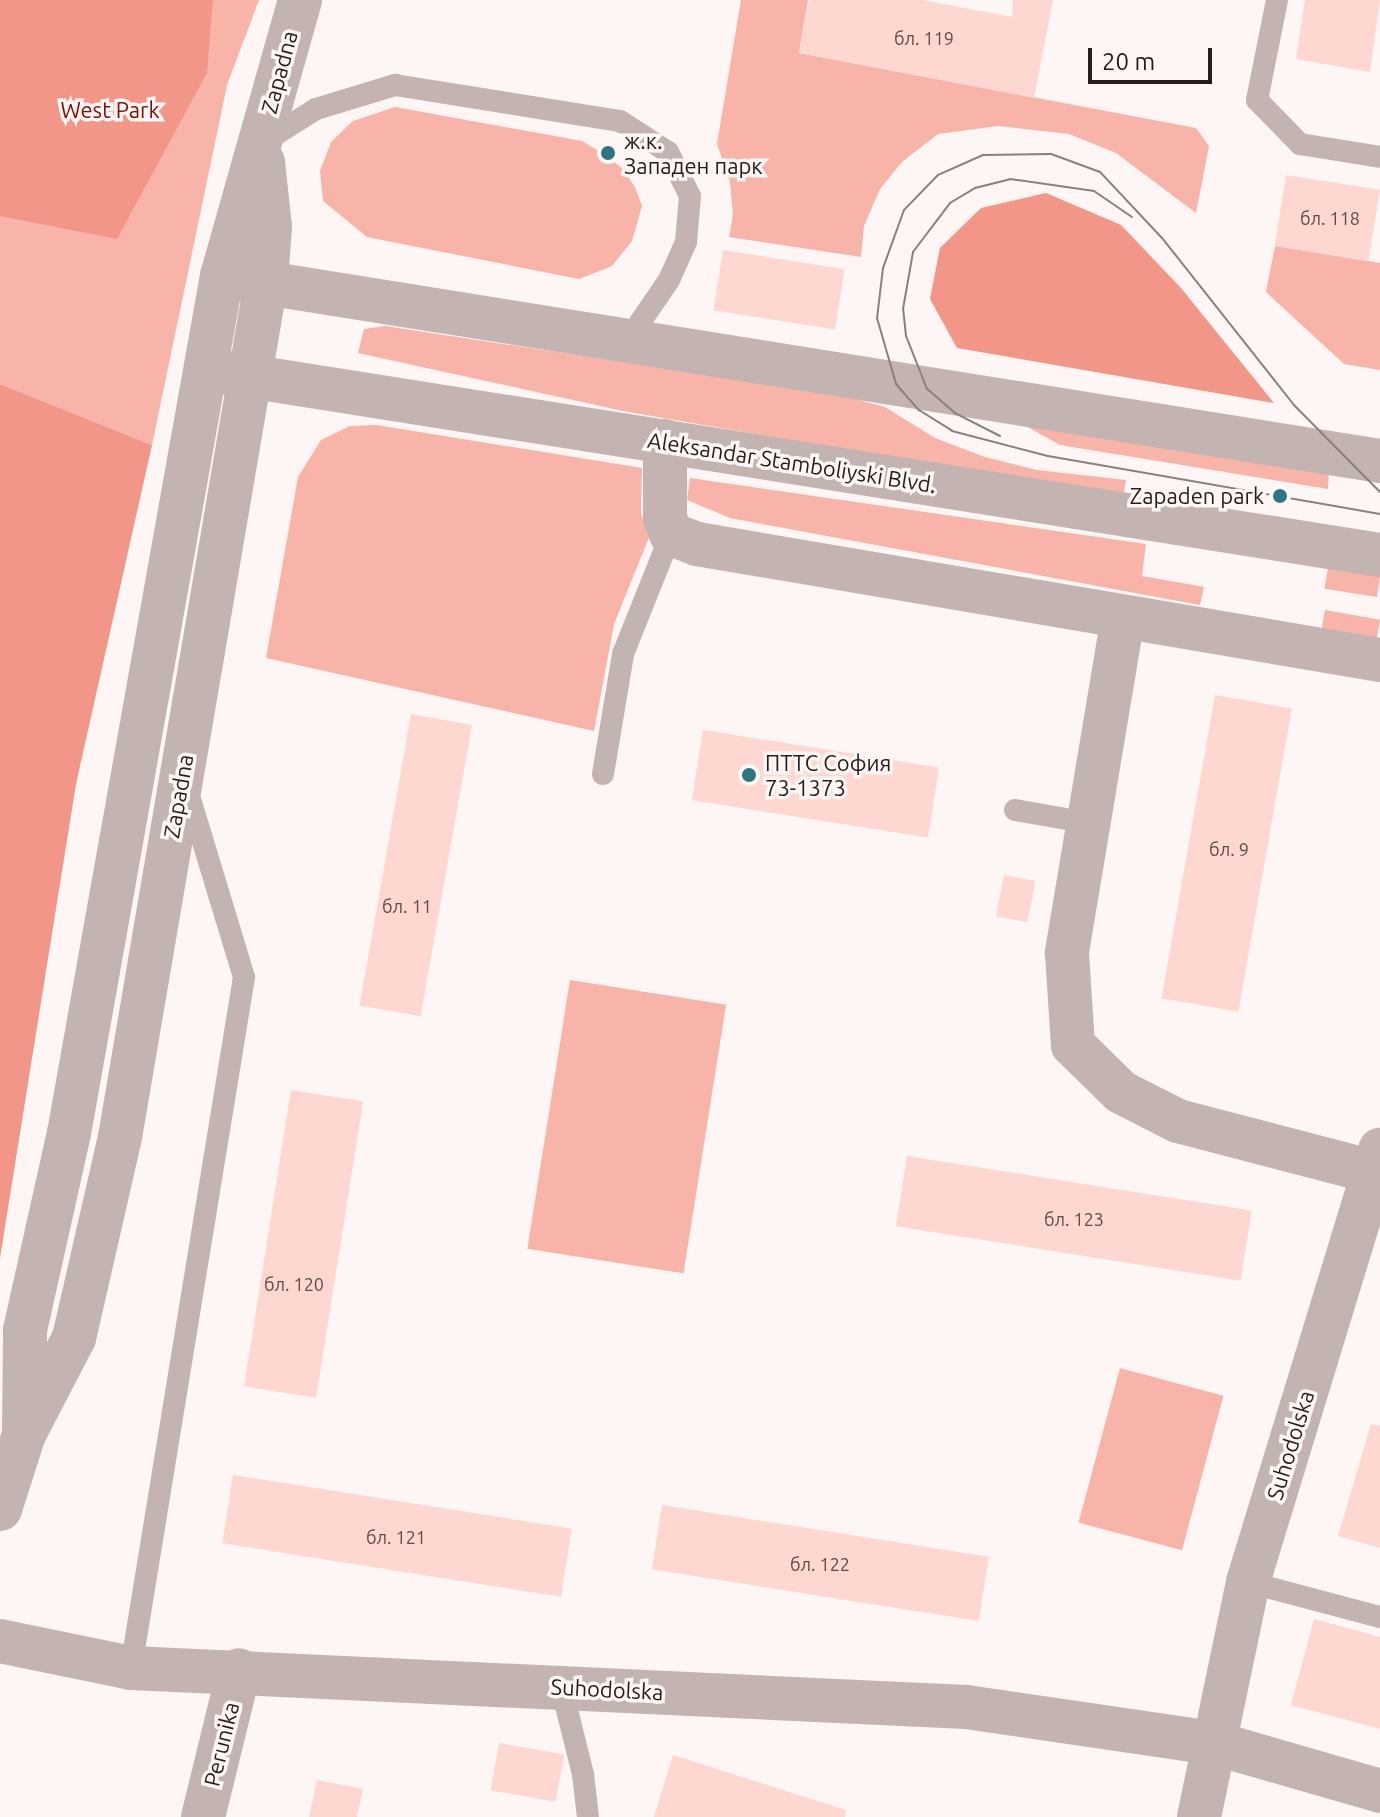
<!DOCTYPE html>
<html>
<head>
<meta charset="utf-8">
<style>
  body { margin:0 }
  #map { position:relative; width:1380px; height:1817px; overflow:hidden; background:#fdf6f4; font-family:Ubuntu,sans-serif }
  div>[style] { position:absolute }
  .green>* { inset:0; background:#f9b4aa; transform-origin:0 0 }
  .forest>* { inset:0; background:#f29688 }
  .building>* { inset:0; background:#ffd7d1; transform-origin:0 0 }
  .service>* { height:22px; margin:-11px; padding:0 11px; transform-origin:11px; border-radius:11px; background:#c3b4b1 }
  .minor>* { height:44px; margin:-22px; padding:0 22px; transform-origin:22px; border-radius:22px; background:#c3b4b1 }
  .tertiary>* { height:44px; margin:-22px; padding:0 22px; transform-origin:22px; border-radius:22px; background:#c3b4b1 }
  .tram>* { height:2px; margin:-1px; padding:0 1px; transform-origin:1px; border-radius:1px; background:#8a807e }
  .dots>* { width:22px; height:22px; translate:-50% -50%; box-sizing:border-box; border:4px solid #fdf6f4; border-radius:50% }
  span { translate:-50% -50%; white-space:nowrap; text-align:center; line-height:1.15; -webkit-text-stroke:7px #fdf6f4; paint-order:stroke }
  .number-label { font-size:18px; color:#5e4b48 }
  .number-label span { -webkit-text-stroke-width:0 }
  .street-label { font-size:22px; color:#281c1a }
  .park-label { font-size:22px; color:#7d100b }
  .poi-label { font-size:22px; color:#281c1a }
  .left { translate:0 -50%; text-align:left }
  .right { translate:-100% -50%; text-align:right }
  .scale { position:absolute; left:1088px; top:48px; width:124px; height:36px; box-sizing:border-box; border:4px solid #281c1a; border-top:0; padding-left:10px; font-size:24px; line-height:28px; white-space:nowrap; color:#281c1a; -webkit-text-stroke:6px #fdf6f4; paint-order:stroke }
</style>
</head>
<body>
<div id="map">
  <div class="green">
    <i style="clip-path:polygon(0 0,259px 0,227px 85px,152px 445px,0 384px)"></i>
    <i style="clip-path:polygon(741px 0,808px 0,799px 53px,1196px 128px,1209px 146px,1196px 213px,1116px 153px,1069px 134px,998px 126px,938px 134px,902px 162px,880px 189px,864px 226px,861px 257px,729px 237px,733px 215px,730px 182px,717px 144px)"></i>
    <i style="clip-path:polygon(395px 107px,582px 141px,597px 150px,622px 168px,635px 187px,642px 206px,632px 241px,612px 266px,579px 279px,367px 237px,323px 201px,320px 171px,331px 142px,353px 121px)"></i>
    <i style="clip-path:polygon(1275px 246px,1380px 263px,1380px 370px,1344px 364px,1266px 292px)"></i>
    <i style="clip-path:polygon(385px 326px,841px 395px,885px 407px,935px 438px,985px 457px,1037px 470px,1126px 480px,1123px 498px,623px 411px,358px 353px,364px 329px)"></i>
    <i style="clip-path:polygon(1013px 419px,1329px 471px,1328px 489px,1060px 445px)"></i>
    <i style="clip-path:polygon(376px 425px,642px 468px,641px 514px,650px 535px,614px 624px,594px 731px,266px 658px,298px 477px,321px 440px,350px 426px)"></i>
    <i style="clip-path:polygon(690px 478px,1146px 544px,1142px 576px,1204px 587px,1200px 605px,730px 518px,687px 500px)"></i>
    <i style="left:1328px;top:567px;width:53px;height:22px;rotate:9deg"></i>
    <i style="left:1325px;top:610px;width:56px;height:19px;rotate:10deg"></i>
    <i style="left:570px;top:980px;width:158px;height:272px;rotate:9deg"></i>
    <i style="left:1120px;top:1368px;width:107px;height:160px;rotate:15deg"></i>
  </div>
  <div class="forest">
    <i style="clip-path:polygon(0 0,213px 0,207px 73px,117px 239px,0 216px)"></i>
    <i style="clip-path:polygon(1046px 193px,1121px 225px,1181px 288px,1274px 403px,957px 348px,930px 299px,940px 248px,981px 208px)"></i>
    <i style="clip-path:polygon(0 384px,152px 445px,76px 784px,0 1258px)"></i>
  </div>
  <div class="building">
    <i style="clip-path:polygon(809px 0,922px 0,1012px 17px,1013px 0,1053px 0,1034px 98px,799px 53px)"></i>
    <i style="clip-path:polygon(1305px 0,1380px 0,1370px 72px,1296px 59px)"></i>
    <i style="left:1286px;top:175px;width:95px;height:72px;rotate:9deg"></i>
    <i style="left:723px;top:250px;width:123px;height:61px;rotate:9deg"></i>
    <i style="left:1215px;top:695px;width:78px;height:308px;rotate:10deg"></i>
    <i style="left:411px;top:714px;width:62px;height:296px;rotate:10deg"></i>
    <i style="left:703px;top:730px;width:239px;height:71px;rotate:9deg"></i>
    <i style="left:1004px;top:875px;width:32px;height:42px;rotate:11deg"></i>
    <i style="left:291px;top:1090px;width:73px;height:300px;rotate:9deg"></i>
    <i style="left:907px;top:1156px;width:349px;height:71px;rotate:9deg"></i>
    <i style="clip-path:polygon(1371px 1424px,1380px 1426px,1380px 1548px,1338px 1536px)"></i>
    <i style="left:233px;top:1475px;width:343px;height:69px;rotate:9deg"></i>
    <i style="left:662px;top:1505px;width:331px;height:65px;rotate:9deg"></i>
    <i style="clip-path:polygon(1314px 1619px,1380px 1637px,1380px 1729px,1291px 1705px)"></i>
    <i style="left:499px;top:1743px;width:66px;height:48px;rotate:10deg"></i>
    <i style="clip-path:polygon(673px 1755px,846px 1810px,845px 1817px,654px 1817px)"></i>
    <i style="clip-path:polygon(317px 1780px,363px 1789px,357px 1817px,309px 1817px)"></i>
  </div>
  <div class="service">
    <i style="left:1277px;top:0;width:102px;rotate:101.3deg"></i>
    <i style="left:1257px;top:100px;width:62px;rotate:45.7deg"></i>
    <i style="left:1300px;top:144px;width:81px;rotate:9.2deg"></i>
    <i style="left:262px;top:143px;width:64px;rotate:-32.2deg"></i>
    <i style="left:316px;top:109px;width:83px;rotate:-16.9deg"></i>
    <i style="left:395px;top:85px;width:228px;rotate:9.1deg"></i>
    <i style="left:620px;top:121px;width:57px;rotate:32.9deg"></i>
    <i style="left:668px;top:152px;width:49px;rotate:63.4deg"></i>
    <i style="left:690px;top:196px;width:46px;rotate:95deg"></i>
    <i style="left:686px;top:242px;width:42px;rotate:114.1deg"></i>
    <i style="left:669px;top:280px;width:69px;rotate:124.4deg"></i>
    <i style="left:603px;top:774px;width:122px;rotate:-80.5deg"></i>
    <i style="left:623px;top:654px;width:129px;rotate:-68.2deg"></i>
    <i style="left:1015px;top:810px;width:75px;rotate:10deg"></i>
    <i style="left:1248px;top:1582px;width:137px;rotate:14.9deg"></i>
    <i style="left:131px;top:1668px;width:700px;rotate:-80.71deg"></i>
    <i style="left:244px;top:977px;width:192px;rotate:-106.9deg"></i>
    <i style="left:561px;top:1686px;width:91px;rotate:76deg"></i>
    <i style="left:583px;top:1774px;width:43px;rotate:83.4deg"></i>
  </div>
  <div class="minor">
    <i style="left:263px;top:162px;width:65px;rotate:83.9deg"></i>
    <i style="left:270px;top:227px;width:55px;rotate:94.2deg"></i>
    <i style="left:222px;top:276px;width:287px;rotate:-74.2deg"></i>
    <i style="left:665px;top:441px;width:77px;rotate:90deg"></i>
    <i style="left:665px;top:518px;width:17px;rotate:69deg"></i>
    <i style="left:671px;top:534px;width:28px;rotate:21deg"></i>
    <i style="left:697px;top:544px;width:693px;rotate:9.64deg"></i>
    <i style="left:1123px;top:617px;width:341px;rotate:99.5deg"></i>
    <i style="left:1067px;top:953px;width:92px;rotate:86.3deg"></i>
    <i style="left:1073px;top:1045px;width:67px;rotate:44.4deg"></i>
    <i style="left:1121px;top:1092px;width:64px;rotate:27deg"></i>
    <i style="left:1178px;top:1121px;width:203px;rotate:14.6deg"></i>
    <i style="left:0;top:1641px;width:134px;rotate:11.6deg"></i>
    <i style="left:131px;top:1668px;width:836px;rotate:2.67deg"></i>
    <i style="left:966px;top:1707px;width:251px;rotate:8.3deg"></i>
    <i style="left:1214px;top:1743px;width:173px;rotate:16.1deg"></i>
    <i style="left:203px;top:1817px;width:151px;rotate:-76.2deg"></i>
    <i style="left:1199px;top:1817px;width:240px;rotate:-78.2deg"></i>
    <i style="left:1248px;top:1582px;width:452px;rotate:-73deg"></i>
  </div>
  <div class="tertiary">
    <i style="left:223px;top:372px;width:1171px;rotate:8.99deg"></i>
    <i style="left:24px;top:1434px;width:104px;rotate:-89.4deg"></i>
    <i style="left:25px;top:1330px;width:202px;rotate:-77.4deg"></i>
    <i style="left:69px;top:1133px;width:871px;rotate:-79.88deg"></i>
    <i style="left:222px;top:276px;width:1173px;rotate:9.08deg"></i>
    <i style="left:0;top:1509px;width:79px;rotate:-72.3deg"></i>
    <i style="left:24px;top:1434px;width:108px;rotate:-62.5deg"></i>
    <i style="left:74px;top:1338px;width:206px;rotate:-77.1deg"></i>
    <i style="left:120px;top:1137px;width:867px;rotate:-80.31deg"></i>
  </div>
  <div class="tram">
    <i style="left:1000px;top:436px;width:51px;rotate:-152.9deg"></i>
    <i style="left:955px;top:413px;width:37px;rotate:-139deg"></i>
    <i style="left:927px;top:389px;width:57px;rotate:-111.6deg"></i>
    <i style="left:906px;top:336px;width:27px;rotate:-96deg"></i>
    <i style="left:903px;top:309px;width:58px;rotate:-80deg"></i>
    <i style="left:913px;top:252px;width:61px;rotate:-52.9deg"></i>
    <i style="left:950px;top:203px;width:29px;rotate:-31deg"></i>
    <i style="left:975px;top:188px;width:36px;rotate:-14deg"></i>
    <i style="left:1010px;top:179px;width:85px;rotate:8.1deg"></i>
    <i style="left:1094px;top:191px;width:46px;rotate:34.4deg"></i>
    <i style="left:1380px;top:492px;width:122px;rotate:-134.7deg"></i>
    <i style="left:1294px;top:405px;width:213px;rotate:-128.3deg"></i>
    <i style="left:1162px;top:238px;width:91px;rotate:-133.2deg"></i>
    <i style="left:1100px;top:172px;width:52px;rotate:-159.8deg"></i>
    <i style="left:1051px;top:154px;width:68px;rotate:179.2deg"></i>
    <i style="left:983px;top:155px;width:49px;rotate:156deg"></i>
    <i style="left:938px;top:175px;width:49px;rotate:134.2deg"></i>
    <i style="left:904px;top:210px;width:62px;rotate:109.9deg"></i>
    <i style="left:883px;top:268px;width:50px;rotate:96.8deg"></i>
    <i style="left:877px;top:318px;width:69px;rotate:73.9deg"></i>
    <i style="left:896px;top:384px;width:35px;rotate:49deg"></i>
    <i style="left:919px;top:410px;width:39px;rotate:32deg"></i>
    <i style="left:952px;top:431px;width:99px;rotate:14.6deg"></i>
    <i style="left:1048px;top:456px;width:337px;rotate:9.9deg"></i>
  </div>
  <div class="dots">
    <i style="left:608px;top:153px;background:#2e7681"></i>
    <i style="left:1280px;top:496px;background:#2e7681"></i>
    <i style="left:749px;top:775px;background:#2e7681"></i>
  </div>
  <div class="number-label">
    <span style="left:924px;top:38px">бл. 119</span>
    <span style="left:1330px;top:218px">бл. 118</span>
    <span style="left:1229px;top:849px">бл. 9</span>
    <span style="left:407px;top:906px">бл. 11</span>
    <span style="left:1074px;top:1219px">бл. 123</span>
    <span style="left:294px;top:1284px">бл. 120</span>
    <span style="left:396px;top:1537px">бл. 121</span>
    <span style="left:820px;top:1564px">бл. 122</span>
  </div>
  <div class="street-label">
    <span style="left:279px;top:72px;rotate:-75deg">Zapadna</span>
    <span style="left:792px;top:462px;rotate:9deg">Aleksandar Stamboliyski Blvd.</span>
    <span style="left:178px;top:796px;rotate:-80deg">Zapadna</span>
    <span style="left:1290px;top:1445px;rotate:-73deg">Suhodolska</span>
    <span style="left:607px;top:1689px;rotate:3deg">Suhodolska</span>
    <span style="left:221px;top:1744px;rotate:-76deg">Perunika</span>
  </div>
  <div class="park-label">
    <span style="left:110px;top:110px">West Park</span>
  </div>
  <div class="poi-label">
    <span class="left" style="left:624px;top:153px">ж.к.<br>Западен парк</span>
    <span class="right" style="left:1264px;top:496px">Zapaden park</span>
    <span class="left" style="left:765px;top:775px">ПТТС София<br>73-1373</span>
  </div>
  <div class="scale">20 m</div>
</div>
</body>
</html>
